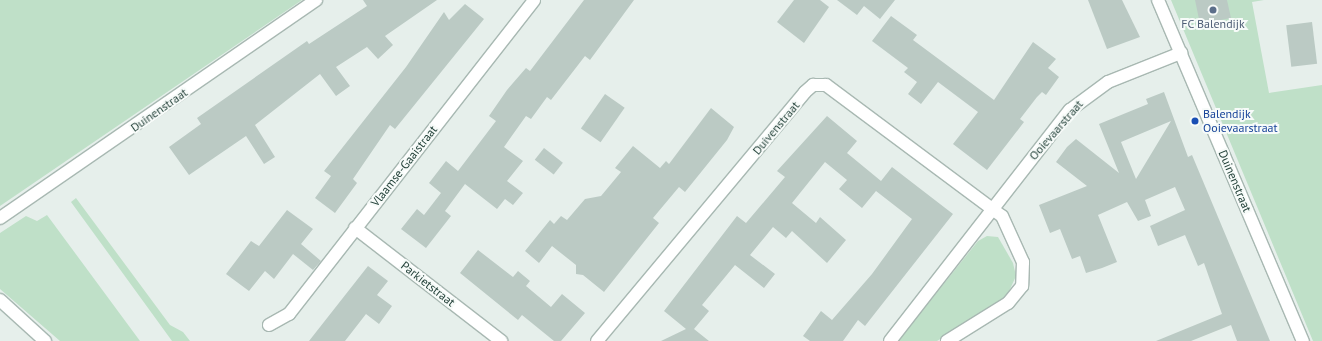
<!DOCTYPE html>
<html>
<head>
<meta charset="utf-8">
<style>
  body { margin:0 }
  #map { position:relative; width:1322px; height:341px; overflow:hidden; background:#e6efeb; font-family:"PT Sans",sans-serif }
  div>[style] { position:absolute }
  .green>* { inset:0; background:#bfe0c8 }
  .building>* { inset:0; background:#bbcac4; transform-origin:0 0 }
  .roads { filter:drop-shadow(1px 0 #a8b8b2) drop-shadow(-1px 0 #a8b8b2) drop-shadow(0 1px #a8b8b2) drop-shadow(0 -1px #a8b8b2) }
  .street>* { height:12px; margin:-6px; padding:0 6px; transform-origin:6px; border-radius:6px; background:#fff }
  .dots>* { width:11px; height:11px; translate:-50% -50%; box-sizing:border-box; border:2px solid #f7fbf9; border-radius:50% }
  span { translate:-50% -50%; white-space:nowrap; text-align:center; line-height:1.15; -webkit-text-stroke:4px #f7fbf9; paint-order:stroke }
  .service-label { font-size:12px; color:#4e5e75 }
  .street-label { font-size:12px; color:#24423a }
  .transit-label { font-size:12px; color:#164399 }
  .left { translate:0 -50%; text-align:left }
</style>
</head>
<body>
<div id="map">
  <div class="green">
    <i style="clip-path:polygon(0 0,302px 0,0 206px)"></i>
    <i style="clip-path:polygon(1171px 0,1264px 0,1252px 2px,1269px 93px,1322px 85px,1322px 341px,1313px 341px)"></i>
    <i style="clip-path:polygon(76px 198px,170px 325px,183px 332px,190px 341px,172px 341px,71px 202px)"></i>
    <i style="clip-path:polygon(47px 215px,140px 341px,60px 341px,0 289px,0 233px,26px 216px,37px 221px)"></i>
    <i style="clip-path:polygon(987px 236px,998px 237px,1013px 263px,1016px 276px,1006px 298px,937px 341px,898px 341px,978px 241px)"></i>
  </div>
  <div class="building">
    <i style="clip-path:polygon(363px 0,437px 0,385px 36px,393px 45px,378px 59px,367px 47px,336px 67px,350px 86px,336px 96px,320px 74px,255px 125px,275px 157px,264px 164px,246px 136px,189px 175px,169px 147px,201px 124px,197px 118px,307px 41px,309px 44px,367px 6px)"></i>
    <i style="clip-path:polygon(584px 0,634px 0,590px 60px,585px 56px,551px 100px,547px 97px,531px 119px,526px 116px,504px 147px,523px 161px,507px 181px,523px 193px,513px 205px,505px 199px,497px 209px,465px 184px,445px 211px,451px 216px,426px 248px,401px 229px,417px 209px,424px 215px,441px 193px,429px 183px,446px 161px,458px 171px,496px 121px,489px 116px,507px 90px,526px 68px,530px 71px)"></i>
    <i style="clip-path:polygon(794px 0,820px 0,829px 7px,804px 43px,777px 22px)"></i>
    <i style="clip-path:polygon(837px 0,895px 0,880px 19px,864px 6px,857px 15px)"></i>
    <i style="clip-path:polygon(1088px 0,1122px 0,1140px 37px,1107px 49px)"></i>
    <i style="clip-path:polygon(1195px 0,1227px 0,1231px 18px,1200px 24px)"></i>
    <i style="clip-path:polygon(465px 4px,484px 19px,395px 129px,390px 125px,353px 179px,357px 183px,335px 213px,315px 198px,331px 176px,324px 171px,406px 67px,444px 12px,449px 20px)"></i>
    <i style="clip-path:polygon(891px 16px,917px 35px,913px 40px,994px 100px,1033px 42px,1056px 59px,1048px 68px,1059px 77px,1046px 95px,1042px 92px,1037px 97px,1020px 119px,1024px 122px,987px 170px,953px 144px,978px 112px,938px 82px,921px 104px,908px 94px,917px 82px,904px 72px,908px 68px,872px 41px)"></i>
    <i style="left:1312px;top:22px;width:42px;height:26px;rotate:83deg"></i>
    <i style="clip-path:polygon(evenodd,1164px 92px,1188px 157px,1192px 155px,1270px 341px,1237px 341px,1231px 325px,1191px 341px,1156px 341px,1222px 314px,1204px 263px,1198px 266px,1185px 235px,1158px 246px,1150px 226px,1185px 210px,1175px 187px,1145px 200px,1151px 216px,1138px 221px,1127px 202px,1098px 215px,1117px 262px,1102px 268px,1086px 273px,1080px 256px,1072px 259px,1060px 229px,1050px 233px,1039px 205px,1087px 186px,1056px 162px,1067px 147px,1076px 139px,1119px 173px,1099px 124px,1148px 104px,1146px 99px,1164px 92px,1171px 121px,1136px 179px,1121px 142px,1171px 121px)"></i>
    <i style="left:605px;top:94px;width:24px;height:42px;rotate:35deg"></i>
    <i style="clip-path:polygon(711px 108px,734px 127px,727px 140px,685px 192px,679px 187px,653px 218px,659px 223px,604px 292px,583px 275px,576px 274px,576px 265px,552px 246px,539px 263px,525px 251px,550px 220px,554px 224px,561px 216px,567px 220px,585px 199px,601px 196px,621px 172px,615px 168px,633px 146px,660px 168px,666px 161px,669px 164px)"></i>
    <i style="clip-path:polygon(827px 116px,857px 141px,847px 153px,881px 181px,892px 167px,953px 214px,865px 326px,858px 320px,843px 341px,810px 341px,803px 336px,821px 311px,832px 320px,872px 274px,912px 219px,876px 191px,862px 208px,839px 189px,847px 180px,825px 162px,792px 203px,816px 223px,820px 217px,846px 240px,827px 263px,792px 231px,786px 238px,773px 227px,750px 255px,775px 274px,764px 288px,735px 265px,702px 305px,709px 311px,694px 329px,709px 341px,661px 341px,686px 329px,664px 311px,737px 216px,746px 223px,785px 177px,777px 171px)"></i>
    <i style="left:544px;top:148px;width:24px;height:15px;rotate:38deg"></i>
    <i style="clip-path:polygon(287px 210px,313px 229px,301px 244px,321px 261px,313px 270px,293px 254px,274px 279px,265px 271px,249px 291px,226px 274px,251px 241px,259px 246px)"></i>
    <i style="clip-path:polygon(478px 250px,513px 277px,518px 271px,530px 281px,526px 286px,551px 307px,562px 294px,585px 313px,561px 341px,554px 341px,522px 315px,518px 320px,460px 273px)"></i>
    <i style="clip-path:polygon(368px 266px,388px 281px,377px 295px,392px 306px,379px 324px,366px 314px,345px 341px,309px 341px)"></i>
  </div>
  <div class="roads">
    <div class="street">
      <i style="left:1158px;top:0;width:371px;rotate:67deg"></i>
      <i style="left:0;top:218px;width:384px;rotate:-34.6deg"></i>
      <i style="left:355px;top:228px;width:185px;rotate:37.7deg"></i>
      <i style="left:0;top:300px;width:61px;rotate:42.3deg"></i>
      <i style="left:269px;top:325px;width:23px;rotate:-29deg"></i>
      <i style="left:289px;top:314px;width:398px;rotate:-52deg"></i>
      <i style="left:597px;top:341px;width:324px;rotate:-50.1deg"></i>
      <i style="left:805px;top:92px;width:11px;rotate:-41deg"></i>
      <i style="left:813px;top:85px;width:13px"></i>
      <i style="left:826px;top:85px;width:219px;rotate:36.7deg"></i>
      <i style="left:1002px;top:216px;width:51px;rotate:65.5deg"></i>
      <i style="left:1023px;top:262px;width:24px;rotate:92deg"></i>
      <i style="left:1022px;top:286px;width:22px;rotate:129deg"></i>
      <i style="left:1008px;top:303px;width:72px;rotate:148.1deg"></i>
      <i style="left:890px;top:341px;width:293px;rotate:-52.1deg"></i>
      <i style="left:1070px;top:110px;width:47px;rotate:-36.4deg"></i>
      <i style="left:1108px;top:82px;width:79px;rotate:-21.7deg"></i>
    </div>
  </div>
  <div class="dots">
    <i style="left:1213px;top:10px;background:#5c6f8a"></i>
    <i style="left:1195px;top:121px;background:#1a4fb4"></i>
  </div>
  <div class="service-label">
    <span style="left:1213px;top:24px">FC Balendijk</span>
  </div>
  <div class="street-label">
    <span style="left:159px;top:110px;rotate:-35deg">Duinenstraat</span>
    <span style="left:776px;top:128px;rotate:-50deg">Duivenstraat</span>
    <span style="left:1056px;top:130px;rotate:-49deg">Ooievaarstraat</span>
    <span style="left:404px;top:166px;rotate:-52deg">Vlaamse-Gaaistraat</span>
    <span style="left:1235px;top:181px;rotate:67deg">Duinenstraat</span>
    <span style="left:428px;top:284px;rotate:38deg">Parkietstraat</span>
  </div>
  <div class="transit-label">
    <span class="left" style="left:1203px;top:121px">Balendijk<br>Ooievaarstraat</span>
  </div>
</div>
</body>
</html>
